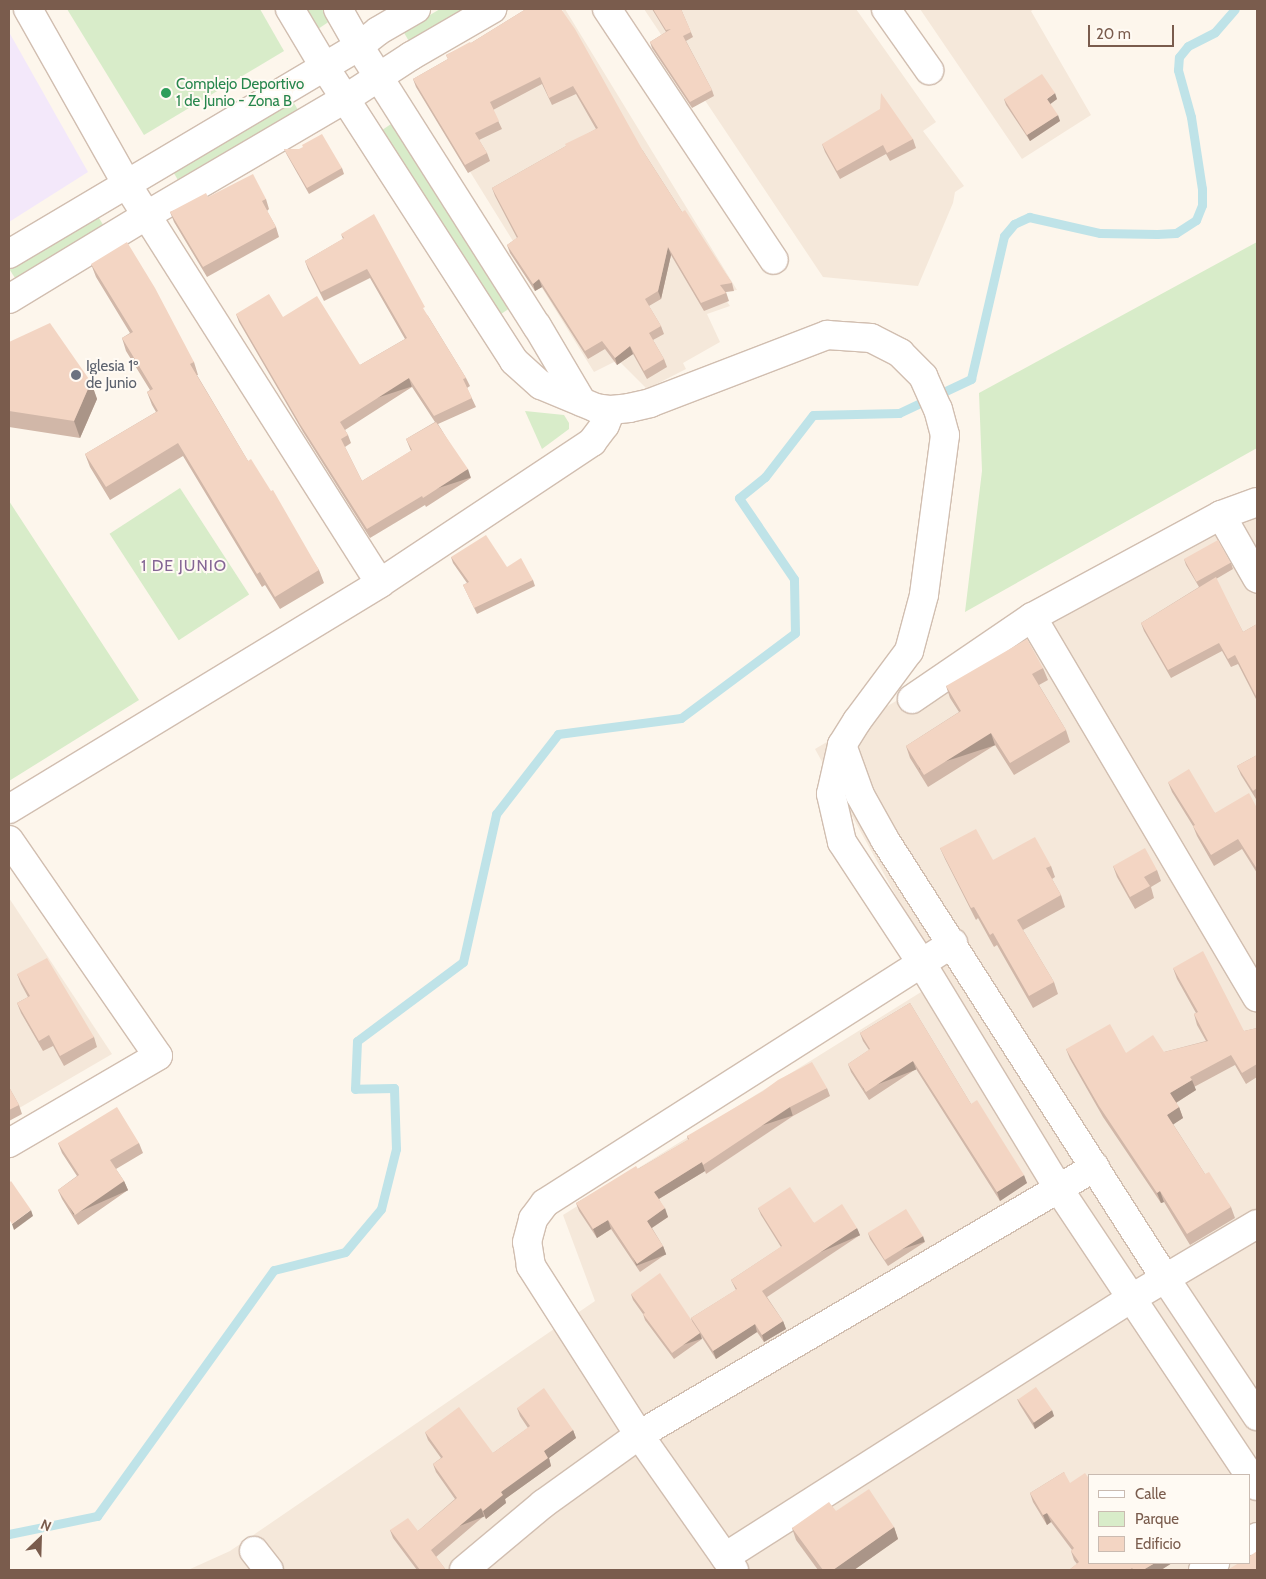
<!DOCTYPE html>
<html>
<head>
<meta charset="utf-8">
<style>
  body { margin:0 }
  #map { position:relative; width:1266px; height:1579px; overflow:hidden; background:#fdf6ec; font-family:Cabin,sans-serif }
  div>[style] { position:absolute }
  .residential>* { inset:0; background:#f5e8da }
  .education>* { inset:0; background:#f3e8fa }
  .green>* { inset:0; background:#d8ecc9; transform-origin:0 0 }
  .stream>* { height:9px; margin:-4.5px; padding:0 4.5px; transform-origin:4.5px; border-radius:4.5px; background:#bfe3e8 }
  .roads { filter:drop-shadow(1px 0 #d1beb0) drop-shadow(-1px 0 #d1beb0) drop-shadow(0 1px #d1beb0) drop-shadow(0 -1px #d1beb0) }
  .street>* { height:28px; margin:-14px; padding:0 14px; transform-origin:14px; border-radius:14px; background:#fff }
  .wall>* { inset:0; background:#d1b7a8 }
  .shaded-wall>* { inset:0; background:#aa9588; transform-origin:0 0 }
  .building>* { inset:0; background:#f3d5c3; transform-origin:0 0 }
  .dots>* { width:14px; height:14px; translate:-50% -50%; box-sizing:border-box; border:2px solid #fffaf3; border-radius:50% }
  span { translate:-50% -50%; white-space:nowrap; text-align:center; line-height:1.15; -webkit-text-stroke:4px #fffaf3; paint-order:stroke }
  .leisure-label { font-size:15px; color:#27864d }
  .left { translate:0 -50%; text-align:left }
  .worship-label { font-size:15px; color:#5b616d }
  .neighbourhood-label { font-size:16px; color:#846695; letter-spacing:1px }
  .frame { position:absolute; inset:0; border:10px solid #7a5c4d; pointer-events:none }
  .legend { position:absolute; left:1088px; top:1474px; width:162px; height:90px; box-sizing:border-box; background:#fffaf3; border:1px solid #cabbb1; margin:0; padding:6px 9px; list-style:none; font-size:15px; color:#7a5c4d }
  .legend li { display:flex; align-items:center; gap:10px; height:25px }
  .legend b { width:25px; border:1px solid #cabbb1 }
  .north { position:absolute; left:15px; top:1514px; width:50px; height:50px; -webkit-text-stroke:4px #fffaf3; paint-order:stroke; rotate:24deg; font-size:14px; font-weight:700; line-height:20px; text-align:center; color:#7a5c4d }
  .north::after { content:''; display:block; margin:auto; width:18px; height:22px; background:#7a5c4d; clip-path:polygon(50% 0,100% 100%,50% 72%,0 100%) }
  .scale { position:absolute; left:1088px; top:25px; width:86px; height:22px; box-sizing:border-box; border:2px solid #7a5c4d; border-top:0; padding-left:6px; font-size:15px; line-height:18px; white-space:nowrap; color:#7a5c4d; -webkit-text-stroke:4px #fffaf3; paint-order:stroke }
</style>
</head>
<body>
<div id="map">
  <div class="residential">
    <i style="clip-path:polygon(565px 9px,737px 290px,720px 292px,730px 306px,707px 314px,720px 342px,683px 363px,686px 369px,647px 389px,618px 360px,594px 372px,425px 99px)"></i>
    <i style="clip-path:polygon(644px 9px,856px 9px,936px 122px,923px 131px,964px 186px,955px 192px,953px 203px,918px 286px,823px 277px)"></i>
    <i style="clip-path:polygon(920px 9px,1034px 9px,1031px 11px,1091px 115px,1022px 159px)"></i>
    <i style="clip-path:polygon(evenodd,1257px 487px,1257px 1570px,188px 1570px,230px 1551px,595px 1301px,563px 1215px,942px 979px,815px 749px,1257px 487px,1090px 1475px,1250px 1475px,1250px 1563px,1090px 1563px,1090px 1475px)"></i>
    <i style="clip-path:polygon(9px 898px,112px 1054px,9px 1114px)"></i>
  </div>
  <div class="education">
    <i style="clip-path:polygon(9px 32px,88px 172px,9px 222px)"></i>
  </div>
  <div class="green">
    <i style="clip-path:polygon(67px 9px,260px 9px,284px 51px,144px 135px)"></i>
    <i style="clip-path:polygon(306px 9px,323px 9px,330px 21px,318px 29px)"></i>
    <i style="clip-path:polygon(440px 9px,467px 9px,410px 43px,403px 31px)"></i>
    <i style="left:291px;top:98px;width:14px;height:139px;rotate:60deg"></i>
    <i style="left:391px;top:124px;width:219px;height:15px;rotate:56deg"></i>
    <i style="left:97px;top:215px;width:13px;height:103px;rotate:58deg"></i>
    <i style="clip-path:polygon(1257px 242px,1257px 448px,965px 612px,982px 471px,979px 393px)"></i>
    <i style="clip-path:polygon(525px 411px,564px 415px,569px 423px,569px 429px,542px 449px)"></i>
    <i style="left:180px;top:488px;width:127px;height:84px;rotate:57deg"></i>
    <i style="clip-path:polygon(9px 501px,139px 700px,9px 781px)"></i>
  </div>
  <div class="stream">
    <i style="left:9px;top:1534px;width:90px;rotate:-11.6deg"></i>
    <i style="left:97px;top:1516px;width:303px;rotate:-54.3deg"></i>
    <i style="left:274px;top:1270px;width:73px;rotate:-14.2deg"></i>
    <i style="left:345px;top:1252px;width:56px;rotate:-50.1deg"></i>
    <i style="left:381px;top:1209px;width:62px;rotate:-76deg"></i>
    <i style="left:396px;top:1149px;width:61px;rotate:-91.9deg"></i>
    <i style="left:394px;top:1088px;width:39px;rotate:179deg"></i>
    <i style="left:355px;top:1089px;width:48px;rotate:-87.6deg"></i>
    <i style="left:357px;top:1041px;width:132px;rotate:-36.7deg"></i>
    <i style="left:463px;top:962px;width:152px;rotate:-77.4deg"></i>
    <i style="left:496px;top:814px;width:101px;rotate:-52.2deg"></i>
    <i style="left:558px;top:734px;width:124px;rotate:-7.4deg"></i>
    <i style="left:681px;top:718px;width:142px;rotate:-36.7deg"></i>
    <i style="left:795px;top:633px;width:54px;rotate:-91.1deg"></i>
    <i style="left:794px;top:579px;width:98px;rotate:-124.2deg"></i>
    <i style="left:739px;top:498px;width:33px;rotate:-39deg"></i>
    <i style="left:765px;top:477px;width:78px;rotate:-52.3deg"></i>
    <i style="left:813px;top:415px;width:86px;rotate:-1.3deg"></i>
    <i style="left:899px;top:413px;width:80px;rotate:-25.3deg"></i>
    <i style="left:971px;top:379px;width:147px;rotate:-77deg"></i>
    <i style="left:1004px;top:236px;width:16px;rotate:-50deg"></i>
    <i style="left:1014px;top:224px;width:17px;rotate:-25deg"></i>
    <i style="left:1029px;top:217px;width:73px;rotate:12.7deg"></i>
    <i style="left:1100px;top:233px;width:57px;rotate:1deg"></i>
    <i style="left:1157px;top:234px;width:19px;rotate:-3deg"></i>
    <i style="left:1176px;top:233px;width:24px;rotate:-33deg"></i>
    <i style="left:1196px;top:220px;width:16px;rotate:-68deg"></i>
    <i style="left:1202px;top:205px;width:16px;rotate:-90deg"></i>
    <i style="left:1202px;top:189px;width:73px;rotate:-98.7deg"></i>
    <i style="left:1191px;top:117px;width:49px;rotate:-105.5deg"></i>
    <i style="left:1178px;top:70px;width:13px;rotate:-86deg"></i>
    <i style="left:1179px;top:57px;width:14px;rotate:-51deg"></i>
    <i style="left:1188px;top:46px;width:30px;rotate:-27deg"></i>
    <i style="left:1215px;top:32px;width:30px;rotate:-49deg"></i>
  </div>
  <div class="roads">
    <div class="street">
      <i style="left:28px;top:9px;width:200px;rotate:60.6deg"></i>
      <i style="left:126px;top:183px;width:474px;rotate:57.6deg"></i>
      <i style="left:290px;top:9px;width:66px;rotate:59.2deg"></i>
      <i style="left:324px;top:66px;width:351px;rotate:57.2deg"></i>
      <i style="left:514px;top:361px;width:36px;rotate:42deg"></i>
      <i style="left:541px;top:385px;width:60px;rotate:22.7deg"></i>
      <i style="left:596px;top:408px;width:15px;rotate:8deg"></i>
      <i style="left:611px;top:410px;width:18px;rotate:-6deg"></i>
      <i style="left:629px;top:408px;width:22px;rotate:-13deg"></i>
      <i style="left:650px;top:403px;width:190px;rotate:-21deg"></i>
      <i style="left:827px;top:335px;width:44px;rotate:3.9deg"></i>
      <i style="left:871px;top:338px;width:33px;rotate:27deg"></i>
      <i style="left:900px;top:353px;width:33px;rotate:45deg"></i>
      <i style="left:923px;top:376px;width:36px;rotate:66deg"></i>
      <i style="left:938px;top:409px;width:27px;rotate:75deg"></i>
      <i style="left:945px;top:435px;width:161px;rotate:97.5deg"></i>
      <i style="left:924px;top:595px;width:58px;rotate:105deg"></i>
      <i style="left:909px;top:651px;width:87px;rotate:126.6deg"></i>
      <i style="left:857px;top:721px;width:28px;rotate:122deg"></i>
      <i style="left:842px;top:745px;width:50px;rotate:102.7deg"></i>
      <i style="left:831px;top:794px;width:49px;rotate:77.1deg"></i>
      <i style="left:842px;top:842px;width:146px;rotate:56.7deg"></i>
      <i style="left:922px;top:964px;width:262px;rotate:58.7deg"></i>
      <i style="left:1058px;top:1188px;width:358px;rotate:56.3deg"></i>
      <i style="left:338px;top:9px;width:43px;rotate:60.4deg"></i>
      <i style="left:359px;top:46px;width:332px;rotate:57.6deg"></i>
      <i style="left:537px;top:326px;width:88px;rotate:59.4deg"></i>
      <i style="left:607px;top:9px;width:301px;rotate:56.4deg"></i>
      <i style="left:886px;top:9px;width:75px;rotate:54.8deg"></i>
      <i style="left:9px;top:254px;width:407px;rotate:-30.7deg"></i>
      <i style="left:359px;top:46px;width:24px;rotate:-38deg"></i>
      <i style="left:378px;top:31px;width:44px;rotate:-30.1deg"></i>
      <i style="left:9px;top:299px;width:162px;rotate:-31.3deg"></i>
      <i style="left:147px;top:215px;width:229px;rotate:-30.4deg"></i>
      <i style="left:345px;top:99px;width:79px;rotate:-33.1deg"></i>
      <i style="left:411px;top:56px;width:94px;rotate:-30.1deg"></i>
      <i style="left:1257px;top:502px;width:38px;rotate:160deg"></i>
      <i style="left:1221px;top:515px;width:215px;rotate:151.6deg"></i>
      <i style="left:1032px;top:617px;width:442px;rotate:59.4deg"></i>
      <i style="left:1221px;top:515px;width:73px;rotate:60.3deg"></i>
      <i style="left:912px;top:699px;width:145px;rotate:-34.3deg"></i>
      <i style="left:842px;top:745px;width:53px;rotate:70.2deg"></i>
      <i style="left:860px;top:795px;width:51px;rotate:60.9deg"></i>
      <i style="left:885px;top:840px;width:520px;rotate:57.41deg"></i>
      <i style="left:1165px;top:1278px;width:166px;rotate:56.3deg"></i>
      <i style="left:9px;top:809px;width:434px;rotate:-31.3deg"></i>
      <i style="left:380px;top:583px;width:255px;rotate:-33.6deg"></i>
      <i style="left:592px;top:442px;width:21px;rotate:-53deg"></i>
      <i style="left:605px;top:425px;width:16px;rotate:-68deg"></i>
      <i style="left:9px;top:840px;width:262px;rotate:55.4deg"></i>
      <i style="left:158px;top:1056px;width:173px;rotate:149.7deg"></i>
      <i style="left:1250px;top:1541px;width:8px;rotate:-30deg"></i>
      <i style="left:254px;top:1551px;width:24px;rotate:52deg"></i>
      <i style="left:725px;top:1557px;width:482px;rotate:-32.5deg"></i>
      <i style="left:1132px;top:1298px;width:145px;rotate:-30.6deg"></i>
      <i style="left:464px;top:1570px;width:103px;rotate:-39.9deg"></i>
      <i style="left:543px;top:1504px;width:118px;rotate:-35.7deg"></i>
      <i style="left:639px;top:1435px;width:529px;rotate:-30.44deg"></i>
      <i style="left:734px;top:1570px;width:165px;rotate:-125.1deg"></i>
      <i style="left:639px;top:1435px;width:201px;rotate:-122.6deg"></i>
      <i style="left:531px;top:1266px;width:24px;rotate:-99deg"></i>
      <i style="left:527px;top:1242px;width:24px;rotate:-75deg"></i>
      <i style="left:533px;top:1219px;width:20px;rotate:-53deg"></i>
      <i style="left:545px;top:1203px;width:484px;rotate:-32.5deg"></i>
      <i style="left:1203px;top:1570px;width:14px;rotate:-30deg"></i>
    </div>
  </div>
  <div class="wall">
    <i style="clip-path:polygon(526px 9px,643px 151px,682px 212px,732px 283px,734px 291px,726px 292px,729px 301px,704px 311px,671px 255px,661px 299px,649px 306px,661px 326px,664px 334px,653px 340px,664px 359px,667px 367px,647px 379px,633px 354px,617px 365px,605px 349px,588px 359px,542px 287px,535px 291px,510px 253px,507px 245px,517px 238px,495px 196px,492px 188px,596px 129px,576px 94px,552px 105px,542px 84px,493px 110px,502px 129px,479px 140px,487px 153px,490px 161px,468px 173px,416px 87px,413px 79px,448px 59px,446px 55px,471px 43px)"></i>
    <i style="clip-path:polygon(652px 9px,681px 9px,693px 37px,686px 41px,712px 90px,714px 96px,692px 108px,652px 48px,650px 42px,666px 32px)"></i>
    <i style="clip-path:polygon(1004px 99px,1057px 99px,1050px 104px,1060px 121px,1030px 141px,1006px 105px)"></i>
    <i style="clip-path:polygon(913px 139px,916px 148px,890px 161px,886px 154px,840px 179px,825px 152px,822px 144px)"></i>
    <i style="clip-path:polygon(284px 149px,342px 168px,344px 174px,309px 194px,287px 155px)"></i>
    <i style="clip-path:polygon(208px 197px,266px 199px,269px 209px,267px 211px,276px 227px,279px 237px,207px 277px,174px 222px,170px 212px)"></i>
    <i style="clip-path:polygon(evenodd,341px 234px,428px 316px,466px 378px,470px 386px,467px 388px,476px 407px,438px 424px,471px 478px,426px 507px,425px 505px,370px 538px,303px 432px,239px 322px,236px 314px,283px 317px,360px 365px,405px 339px,370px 278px,324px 301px,308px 269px,305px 261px,343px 239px,341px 234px,412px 387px,435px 422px,406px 439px,411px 451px,362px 481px,345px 447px,351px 443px,348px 435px,345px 430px,412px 387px)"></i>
    <i style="clip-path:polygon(91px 264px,194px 362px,198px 375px,197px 375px,248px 461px,319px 570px,324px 583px,280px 609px,265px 585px,262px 587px,183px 456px,110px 500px,90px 467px,85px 454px,156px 412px,152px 405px,147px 392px,150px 390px,126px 351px,122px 338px,130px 333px,96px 277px)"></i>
    <i style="clip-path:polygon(9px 342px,91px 382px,97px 399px,80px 438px,9px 427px)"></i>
    <i style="clip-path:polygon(451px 557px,507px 567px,533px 580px,535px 586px,477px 614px,463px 585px,467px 583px,453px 563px)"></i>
    <i style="clip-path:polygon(1184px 559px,1231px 563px,1233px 569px,1216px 579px,1243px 632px,1257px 624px,1257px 701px,1238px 664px,1231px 667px,1222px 651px,1171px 678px,1144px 631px,1141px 623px,1199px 587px,1186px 565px)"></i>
    <i style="clip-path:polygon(1043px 668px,1048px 680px,1039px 685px,1066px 730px,1070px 742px,1014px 775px,995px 745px,928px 787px,910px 758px,906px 746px,959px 712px,950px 698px,946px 686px)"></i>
    <i style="clip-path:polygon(1257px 755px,1257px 798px,1256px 799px,1241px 775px,1237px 766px)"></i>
    <i style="clip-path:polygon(1168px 782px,1215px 813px,1257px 808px,1257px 873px,1242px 849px,1214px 866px,1197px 836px,1193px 826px,1172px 792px)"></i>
    <i style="clip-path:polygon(940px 848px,993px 860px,1051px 866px,1055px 877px,1052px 879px,1061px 895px,1065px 907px,1023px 930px,1054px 982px,1058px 994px,1033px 1008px,997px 945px,994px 947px,978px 918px,976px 920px,945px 859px)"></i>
    <i style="clip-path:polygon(1113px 866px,1157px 870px,1161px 881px,1151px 887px,1154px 898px,1135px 909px,1117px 877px)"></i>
    <i style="clip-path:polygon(1173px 968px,1244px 1031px,1257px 1028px,1257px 1077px,1246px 1084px,1235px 1065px,1194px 1087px,1196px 1090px,1176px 1103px,1179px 1107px,1183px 1118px,1173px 1124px,1205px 1174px,1231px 1207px,1235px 1218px,1190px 1245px,1164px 1202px,1161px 1203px,1103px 1117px,1070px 1059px,1066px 1049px,1126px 1053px,1164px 1052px,1206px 1041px,1197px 1025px,1194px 1014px,1196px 1013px,1177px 979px)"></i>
    <i style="clip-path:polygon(17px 974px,94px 1037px,97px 1047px,64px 1066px,53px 1046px,43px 1051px,21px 1013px,17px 1003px,28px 997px,21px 984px)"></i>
    <i style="clip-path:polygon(910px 1003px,971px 1104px,1027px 1183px,1000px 1201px,916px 1069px,869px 1100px,851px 1072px,848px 1064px,869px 1050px,863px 1041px,860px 1033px)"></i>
    <i style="clip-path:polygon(9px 1087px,19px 1105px,22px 1114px,9px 1121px)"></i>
    <i style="clip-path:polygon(827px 1088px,830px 1096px,793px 1116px,706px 1174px,705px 1171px,659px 1199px,668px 1217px,652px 1228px,663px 1246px,666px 1254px,640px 1272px,611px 1229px,597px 1238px,579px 1211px,576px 1203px,638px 1169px,688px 1140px,687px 1136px)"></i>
    <i style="clip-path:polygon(58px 1143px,139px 1143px,143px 1153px,116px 1169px,124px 1181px,128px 1190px,78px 1225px,62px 1199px,58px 1190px,77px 1176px,62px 1153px)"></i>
    <i style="clip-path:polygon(758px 1208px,860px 1235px,767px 1297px,783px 1321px,786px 1329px,764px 1342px,757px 1332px,716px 1359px,701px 1336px,702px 1339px,674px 1359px,645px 1320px,643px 1314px,633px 1300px,631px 1294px,692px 1322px,691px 1318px,736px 1290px,731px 1280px,781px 1247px,761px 1215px)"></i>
    <i style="clip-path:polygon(868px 1233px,925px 1242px,888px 1266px,870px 1239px)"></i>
    <i style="clip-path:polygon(1017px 1399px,1054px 1416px,1035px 1429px,1020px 1405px)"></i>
    <i style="clip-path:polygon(517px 1408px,573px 1430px,576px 1438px,549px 1458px,551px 1466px,505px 1499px,506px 1503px,486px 1519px,484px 1516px,436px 1557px,446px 1570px,417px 1570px,393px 1538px,390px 1530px,418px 1531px,455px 1499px,436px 1472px,433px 1464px,441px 1458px,428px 1440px,425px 1432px,493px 1453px,528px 1428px,520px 1416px)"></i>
    <i style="clip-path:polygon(1064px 1472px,1090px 1563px,1172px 1563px,1161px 1570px,1069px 1570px,1077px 1564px,1074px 1560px,1071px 1551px,1072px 1550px,1051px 1522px,1047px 1525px,1033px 1502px,1030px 1493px)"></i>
    <i style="clip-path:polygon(836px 1511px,894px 1527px,898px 1539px,854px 1570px,818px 1570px,796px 1540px,792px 1528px)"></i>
  </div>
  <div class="shaded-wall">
    <i style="clip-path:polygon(1055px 93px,1057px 99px,1049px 105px,1047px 99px)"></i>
    <i style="clip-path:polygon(1058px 115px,1060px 121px,1030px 141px,1027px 135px)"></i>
    <i style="clip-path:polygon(668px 247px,671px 255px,661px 299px,658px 291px)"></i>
    <i style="clip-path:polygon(539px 279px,542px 287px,535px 291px,533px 284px)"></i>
    <i style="clip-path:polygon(630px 346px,633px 354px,617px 365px,615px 358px)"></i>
    <i style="left:409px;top:378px;width:9px;height:82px;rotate:72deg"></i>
    <i style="clip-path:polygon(91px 382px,97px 399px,80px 438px,74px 421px)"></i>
    <i style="left:468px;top:469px;width:9px;height:54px;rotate:72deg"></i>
    <i style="left:991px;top:733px;width:13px;height:79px;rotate:72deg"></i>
    <i style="left:913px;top:1061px;width:9px;height:56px;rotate:69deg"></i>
    <i style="clip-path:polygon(1192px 1080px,1196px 1090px,1174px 1104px,1170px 1093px)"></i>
    <i style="left:790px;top:1107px;width:9px;height:105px;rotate:72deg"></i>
    <i style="clip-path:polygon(1179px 1107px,1183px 1118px,1171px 1126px,1167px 1115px)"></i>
    <i style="clip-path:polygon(702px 1162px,705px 1171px,657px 1200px,654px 1192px)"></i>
    <i style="clip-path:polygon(1024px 1175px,1027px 1183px,1000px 1201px,997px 1192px)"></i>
    <i style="left:124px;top:1181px;width:10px;height:60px;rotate:66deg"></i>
    <i style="clip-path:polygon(1160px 1191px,1164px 1202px,1161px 1203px,1157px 1193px)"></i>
    <i style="clip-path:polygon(665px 1208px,668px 1217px,650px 1229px,647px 1221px)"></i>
    <i style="clip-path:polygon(31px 1210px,33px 1216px,14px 1230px,12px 1224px)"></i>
    <i style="clip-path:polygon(608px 1220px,611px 1229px,597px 1238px,593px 1229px)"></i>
    <i style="left:857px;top:1228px;width:8px;height:114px;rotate:67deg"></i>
    <i style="left:923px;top:1236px;width:6px;height:44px;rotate:72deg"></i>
    <i style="left:663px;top:1246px;width:9px;height:32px;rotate:69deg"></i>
    <i style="clip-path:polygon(783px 1321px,786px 1329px,764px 1342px,762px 1335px)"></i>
    <i style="clip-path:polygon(755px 1324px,757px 1332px,716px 1359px,713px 1351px)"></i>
    <i style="left:700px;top:1333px;width:6px;height:34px;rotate:72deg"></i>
    <i style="clip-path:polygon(1052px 1410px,1054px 1416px,1035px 1429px,1033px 1423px)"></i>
    <i style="clip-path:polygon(573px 1430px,576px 1438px,549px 1458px,551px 1466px,505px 1499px,506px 1503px,486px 1519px,483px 1511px,501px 1492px,544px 1451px)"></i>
    <i style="left:481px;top:1508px;width:9px;height:65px;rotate:69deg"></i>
    <i style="clip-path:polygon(1047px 1513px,1051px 1522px,1047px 1525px,1043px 1515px)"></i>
    <i style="clip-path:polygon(894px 1527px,898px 1539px,854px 1570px,833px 1570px)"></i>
    <i style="clip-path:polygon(1155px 1563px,1172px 1563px,1161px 1570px,1143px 1570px)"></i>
  </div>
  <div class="building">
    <i style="clip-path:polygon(526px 9px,561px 9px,575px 29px,643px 151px,682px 212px,685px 210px,732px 283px,720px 285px,726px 293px,701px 303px,668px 247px,658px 291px,645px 299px,661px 326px,649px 333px,664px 359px,644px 371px,630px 346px,615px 358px,602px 341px,585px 351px,539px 279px,533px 284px,507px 245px,518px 237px,492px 188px,566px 146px,565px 144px,598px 128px,573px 86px,549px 98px,540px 77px,490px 102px,499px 121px,475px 133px,487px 153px,465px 165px,413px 79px,448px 59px,446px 55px,470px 42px,471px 43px)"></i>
    <i style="clip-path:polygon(653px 9px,681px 9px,691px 32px,683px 36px,712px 90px,690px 102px,650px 42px,671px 29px,666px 30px)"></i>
    <i style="clip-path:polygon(1042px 74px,1055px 93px,1047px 99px,1058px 115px,1027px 135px,1004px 99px)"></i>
    <i style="clip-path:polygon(881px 93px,913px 139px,887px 153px,883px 145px,837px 171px,822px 144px,880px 109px)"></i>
    <i style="clip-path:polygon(322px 134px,342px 168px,307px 188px,284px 149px,299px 149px,303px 147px,302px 145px)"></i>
    <i style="clip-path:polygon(253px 174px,266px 199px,262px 201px,276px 227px,203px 267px,170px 212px,206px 193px,208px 197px)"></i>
    <i style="clip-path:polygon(374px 214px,425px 307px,423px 308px,466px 378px,463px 379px,472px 398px,434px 416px,409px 378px,340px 422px,348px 435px,341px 439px,362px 481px,412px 450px,406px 439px,436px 422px,468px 469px,423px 498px,422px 496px,367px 529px,300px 424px,236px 314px,269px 294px,283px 317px,317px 296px,360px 365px,407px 338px,367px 269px,321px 292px,305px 261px,344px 238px,341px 234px)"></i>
    <i style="clip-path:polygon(127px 242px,155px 288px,194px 362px,190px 364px,248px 461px,251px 459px,271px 491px,273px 490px,319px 570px,275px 597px,260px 572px,257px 574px,178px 443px,106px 487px,85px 454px,158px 411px,147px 392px,153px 389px,122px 338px,133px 332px,91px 264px)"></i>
    <i style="clip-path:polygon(50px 323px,91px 382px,74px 421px,9px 411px,9px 342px)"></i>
    <i style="clip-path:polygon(486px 535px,507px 567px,521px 558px,533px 580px,474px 608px,463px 585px,469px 582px,451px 557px)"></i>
    <i style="left:1218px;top:540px;width:26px;height:39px;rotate:61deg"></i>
    <i style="clip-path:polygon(1216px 577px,1243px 632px,1257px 624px,1257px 698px,1235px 655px,1228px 659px,1219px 643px,1168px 670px,1141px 623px)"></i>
    <i style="clip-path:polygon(1027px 639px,1043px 668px,1032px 674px,1066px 730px,1010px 763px,991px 733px,924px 775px,906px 746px,961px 711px,946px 686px)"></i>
    <i style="clip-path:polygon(1257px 755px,1257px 788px,1253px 791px,1237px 766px)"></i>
    <i style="clip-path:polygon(1189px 769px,1215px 813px,1249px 793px,1257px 808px,1257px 869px,1238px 839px,1211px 855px,1193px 826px,1195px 825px,1168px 782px)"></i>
    <i style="clip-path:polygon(976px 829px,993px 860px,1035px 837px,1051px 866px,1046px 868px,1061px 895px,1017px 920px,1054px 982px,1029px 996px,993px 933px,990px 935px,974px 907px,971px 908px,940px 848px)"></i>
    <i style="clip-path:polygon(1145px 848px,1157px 870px,1144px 877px,1150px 886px,1130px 897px,1113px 866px)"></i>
    <i style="clip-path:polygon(1203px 951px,1244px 1031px,1257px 1028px,1257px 1064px,1242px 1073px,1231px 1055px,1190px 1077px,1192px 1080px,1170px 1093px,1179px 1107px,1167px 1115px,1205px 1174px,1209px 1172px,1231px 1207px,1187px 1234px,1160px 1191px,1157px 1193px,1099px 1106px,1066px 1049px,1110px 1024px,1126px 1053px,1153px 1035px,1164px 1052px,1208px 1041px,1194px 1014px,1198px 1012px,1173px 968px)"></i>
    <i style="clip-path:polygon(47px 958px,94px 1037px,60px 1056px,49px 1035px,39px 1041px,17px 1003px,30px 996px,17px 974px)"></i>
    <i style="clip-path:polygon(910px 1003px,971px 1104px,977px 1100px,1024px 1175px,997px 1192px,913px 1061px,866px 1092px,848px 1064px,870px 1049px,860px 1033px)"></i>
    <i style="clip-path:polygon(812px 1062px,827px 1088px,790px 1107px,703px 1165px,702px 1162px,654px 1192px,665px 1208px,647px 1221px,663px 1246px,637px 1264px,608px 1220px,593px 1229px,576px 1203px,636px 1166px,638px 1169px,689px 1139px,687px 1136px,763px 1091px,778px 1080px)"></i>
    <i style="clip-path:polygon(9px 1087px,19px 1105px,9px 1110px)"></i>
    <i style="clip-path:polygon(117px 1107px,139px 1143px,110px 1160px,124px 1181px,75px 1215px,58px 1190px,79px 1175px,58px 1143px)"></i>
    <i style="clip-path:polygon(11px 1181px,31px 1210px,12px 1224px,9px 1219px,9px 1183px)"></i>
    <i style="clip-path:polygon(790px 1187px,814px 1223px,842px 1204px,857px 1228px,762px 1291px,783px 1321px,762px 1335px,755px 1324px,713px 1351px,691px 1318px,737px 1289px,731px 1280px,782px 1246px,758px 1208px)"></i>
    <i style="left:906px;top:1209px;width:32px;height:45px;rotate:58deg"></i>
    <i style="clip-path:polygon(660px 1273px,700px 1333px,672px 1353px,643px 1314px,645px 1313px,631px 1294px)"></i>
    <i style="left:1036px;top:1387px;width:28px;height:22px;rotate:55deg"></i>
    <i style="clip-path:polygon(544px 1388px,573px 1430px,544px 1451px,548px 1458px,501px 1492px,503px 1495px,483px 1511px,481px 1508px,431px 1550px,446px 1570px,420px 1570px,390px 1530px,408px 1518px,418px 1531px,457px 1498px,433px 1464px,443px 1457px,425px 1432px,459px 1407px,493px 1453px,530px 1426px,517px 1408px)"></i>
    <i style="clip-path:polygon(1064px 1472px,1070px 1483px,1085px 1473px,1090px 1480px,1090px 1563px,1155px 1563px,1143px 1570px,1134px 1570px,1132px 1568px,1129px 1570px,1069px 1570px,1079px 1562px,1071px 1551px,1074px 1548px,1047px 1513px,1043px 1515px,1030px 1493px)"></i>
    <i style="clip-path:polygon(869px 1489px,894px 1527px,833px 1570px,823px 1570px,792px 1528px,829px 1502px,836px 1511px)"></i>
    <i style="clip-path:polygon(1257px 1551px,1257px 1570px,1227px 1570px,1239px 1563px,1250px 1563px,1250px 1556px)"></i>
  </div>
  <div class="dots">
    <i style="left:166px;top:93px;background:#2e9e5b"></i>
    <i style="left:76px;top:375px;background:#6b7280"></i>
  </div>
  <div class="leisure-label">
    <span class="left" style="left:176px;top:93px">Complejo Deportivo<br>1 de Junio - Zona B</span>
  </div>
  <div class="worship-label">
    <span class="left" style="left:86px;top:375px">Iglesia 1º<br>de Junio</span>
  </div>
  <div class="neighbourhood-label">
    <span style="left:184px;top:566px">1 DE JUNIO</span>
  </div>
  <div class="frame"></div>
  <ul class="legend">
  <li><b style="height:6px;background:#fff"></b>Calle</li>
  <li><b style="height:14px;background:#d8ecc9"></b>Parque</li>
  <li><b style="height:14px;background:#f3d5c3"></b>Edificio</li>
  </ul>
  <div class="north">N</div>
  <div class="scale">20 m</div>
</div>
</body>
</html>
